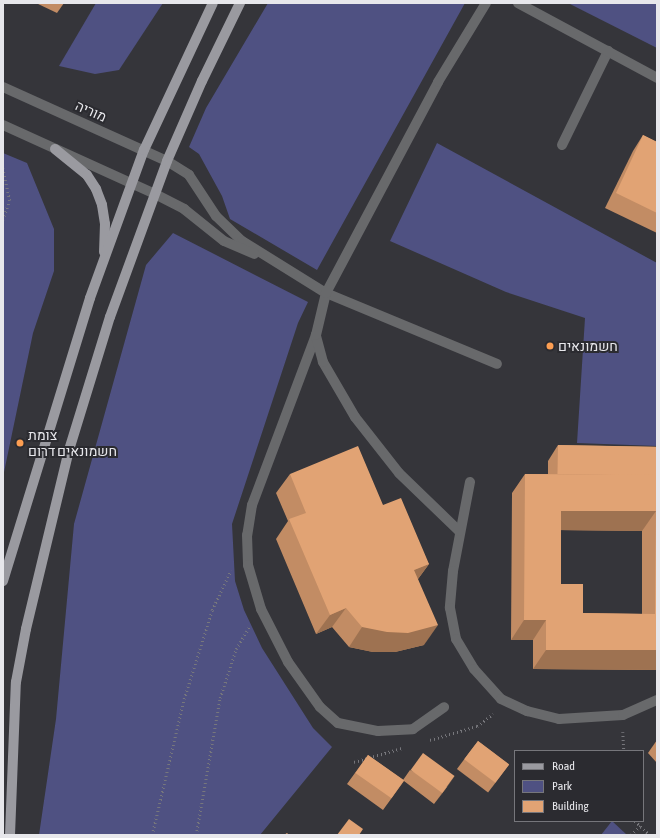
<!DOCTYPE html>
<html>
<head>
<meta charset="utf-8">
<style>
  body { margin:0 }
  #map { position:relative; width:660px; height:838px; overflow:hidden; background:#35353a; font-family:"Asap Condensed",Heebo,sans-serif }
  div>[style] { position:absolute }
  .green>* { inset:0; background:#4f5182 }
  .path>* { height:2.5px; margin-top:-1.25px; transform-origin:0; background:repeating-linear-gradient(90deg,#77777c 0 1px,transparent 0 4px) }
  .service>* { height:10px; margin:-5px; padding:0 5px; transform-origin:5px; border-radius:5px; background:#68696b }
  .minor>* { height:10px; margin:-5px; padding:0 5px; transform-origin:5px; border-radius:5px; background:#68696b }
  .tertiary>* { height:10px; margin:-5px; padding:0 5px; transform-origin:5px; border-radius:5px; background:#68696b }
  .primary>* { height:10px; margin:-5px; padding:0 5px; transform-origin:5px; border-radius:5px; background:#9a9aa0 }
  .wall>* { inset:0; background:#c28c64; transform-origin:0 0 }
  .shaded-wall>* { inset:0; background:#9e7251 }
  .building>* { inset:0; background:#e1a374; transform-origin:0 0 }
  .dots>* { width:11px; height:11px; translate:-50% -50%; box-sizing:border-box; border:2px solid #2b2b30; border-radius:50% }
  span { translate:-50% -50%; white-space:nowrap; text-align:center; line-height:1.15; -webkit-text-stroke:4px #2b2b30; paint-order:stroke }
  .street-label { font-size:14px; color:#e7e7eb }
  .poi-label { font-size:14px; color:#e7e7eb }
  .left { translate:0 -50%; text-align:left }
  .frame { position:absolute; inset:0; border:4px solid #e7e7eb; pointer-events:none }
  .legend { position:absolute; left:514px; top:750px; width:130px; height:72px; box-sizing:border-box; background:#2b2b30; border:1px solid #76767b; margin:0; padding:5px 7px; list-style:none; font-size:12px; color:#e7e7eb }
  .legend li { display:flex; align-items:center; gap:8px; height:20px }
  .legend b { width:20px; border:1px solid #76767b }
</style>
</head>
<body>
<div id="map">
  <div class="green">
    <i style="clip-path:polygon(96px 3px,163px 3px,119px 70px,95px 74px,59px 66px)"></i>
    <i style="clip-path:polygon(268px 3px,465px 3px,317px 270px,230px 219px,222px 196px,199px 154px,189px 147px,206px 108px)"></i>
    <i style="clip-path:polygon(568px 3px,657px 3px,657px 48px)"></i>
    <i style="clip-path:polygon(437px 143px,657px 263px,657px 446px,577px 443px,585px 318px,506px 292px,390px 241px)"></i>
    <i style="clip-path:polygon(3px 153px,27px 163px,54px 229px,54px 271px,33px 333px,3px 477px)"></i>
    <i style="clip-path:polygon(173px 233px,308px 302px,298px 323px,232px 524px,235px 581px,244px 610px,262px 648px,313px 728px,332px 747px,260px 835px,39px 835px,56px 719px,74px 524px,146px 265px)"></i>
    <i style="clip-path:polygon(612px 821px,627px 835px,601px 835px)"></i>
  </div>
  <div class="path">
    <i style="left:3px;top:168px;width:33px;rotate:78deg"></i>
    <i style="left:10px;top:200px;width:21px;rotate:109deg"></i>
    <i style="left:623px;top:732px;width:19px;rotate:87deg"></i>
    <i style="left:430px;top:740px;width:49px;rotate:-16.6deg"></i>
    <i style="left:477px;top:726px;width:20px;rotate:-37deg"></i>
    <i style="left:354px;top:762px;width:50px;rotate:-16.3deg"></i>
    <i style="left:635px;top:821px;width:21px;rotate:43deg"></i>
    <i style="left:152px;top:835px;width:140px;rotate:-76.8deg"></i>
    <i style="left:184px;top:699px;width:93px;rotate:-72.5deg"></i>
    <i style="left:212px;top:610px;width:44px;rotate:-64.6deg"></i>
    <i style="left:196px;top:835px;width:139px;rotate:-80.1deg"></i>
    <i style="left:220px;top:698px;width:52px;rotate:-71.9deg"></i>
    <i style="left:236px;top:649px;width:27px;rotate:-59deg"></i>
    <i style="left:631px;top:835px;width:13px;rotate:-45deg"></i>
  </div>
  <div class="service">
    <i style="left:562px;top:145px;width:105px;rotate:-63.9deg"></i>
    <i style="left:326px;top:293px;width:185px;rotate:22.5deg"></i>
    <i style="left:316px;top:335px;width:182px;rotate:110.6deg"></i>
    <i style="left:252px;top:505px;width:30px;rotate:99deg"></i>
    <i style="left:247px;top:535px;width:30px;rotate:88deg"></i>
    <i style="left:248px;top:565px;width:46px;rotate:73.5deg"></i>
    <i style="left:261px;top:609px;width:59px;rotate:63deg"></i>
    <i style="left:288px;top:662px;width:55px;rotate:54.6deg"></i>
    <i style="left:320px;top:707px;width:24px;rotate:42deg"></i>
    <i style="left:338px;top:723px;width:41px;rotate:11.3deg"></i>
    <i style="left:378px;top:731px;width:35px;rotate:-3deg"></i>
    <i style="left:413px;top:729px;width:38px;rotate:-35deg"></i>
  </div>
  <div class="minor">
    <i style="left:518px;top:3px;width:158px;rotate:28.3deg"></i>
    <i style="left:167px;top:161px;width:26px;rotate:32deg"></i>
    <i style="left:189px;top:175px;width:49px;rotate:56.6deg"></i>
    <i style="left:216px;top:216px;width:36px;rotate:44deg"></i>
    <i style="left:242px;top:241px;width:99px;rotate:31.8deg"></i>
    <i style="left:155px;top:194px;width:33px;rotate:27deg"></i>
    <i style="left:184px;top:209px;width:51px;rotate:38.7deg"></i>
    <i style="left:224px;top:241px;width:33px;rotate:23deg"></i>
    <i style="left:470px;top:482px;width:91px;rotate:100.8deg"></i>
    <i style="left:453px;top:571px;width:37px;rotate:95deg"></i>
    <i style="left:450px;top:608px;width:32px;rotate:79deg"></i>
    <i style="left:456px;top:639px;width:35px;rotate:59deg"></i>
    <i style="left:474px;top:669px;width:40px;rotate:48deg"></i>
    <i style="left:501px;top:699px;width:29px;rotate:25deg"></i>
    <i style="left:527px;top:711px;width:33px;rotate:14deg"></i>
    <i style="left:559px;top:719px;width:64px;rotate:-3.6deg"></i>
    <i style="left:623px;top:715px;width:37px;rotate:-24deg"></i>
    <i style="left:459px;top:531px;width:83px;rotate:-136deg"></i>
    <i style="left:399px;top:473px;width:71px;rotate:-128.2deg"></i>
    <i style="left:355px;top:417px;width:64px;rotate:-120.2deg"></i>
    <i style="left:323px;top:362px;width:28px;rotate:-105deg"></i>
    <i style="left:316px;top:335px;width:43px;rotate:-76.6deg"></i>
    <i style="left:326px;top:293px;width:239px;rotate:-62deg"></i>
    <i style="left:438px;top:82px;width:92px;rotate:-58.7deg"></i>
  </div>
  <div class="tertiary">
    <i style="left:3px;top:87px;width:180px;rotate:24.3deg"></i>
    <i style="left:3px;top:125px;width:167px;rotate:24.4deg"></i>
  </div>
  <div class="primary">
    <i style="left:55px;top:149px;width:41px;rotate:39.1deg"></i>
    <i style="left:87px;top:175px;width:17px;rotate:57deg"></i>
    <i style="left:96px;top:189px;width:17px;rotate:69deg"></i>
    <i style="left:102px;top:205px;width:19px;rotate:81deg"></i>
    <i style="left:105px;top:224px;width:28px;rotate:92deg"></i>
    <i style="left:3px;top:581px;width:296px;rotate:-72.9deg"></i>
    <i style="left:90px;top:298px;width:158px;rotate:-70deg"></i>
    <i style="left:144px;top:150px;width:162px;rotate:-64.9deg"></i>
    <i style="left:10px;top:835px;width:153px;rotate:-87.8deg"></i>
    <i style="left:16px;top:682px;width:54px;rotate:-79.3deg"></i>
    <i style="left:26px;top:629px;width:184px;rotate:-76.5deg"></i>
    <i style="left:69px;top:450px;width:139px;rotate:-72.9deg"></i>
    <i style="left:110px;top:317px;width:166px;rotate:-69.9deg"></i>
    <i style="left:167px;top:161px;width:87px;rotate:-66.4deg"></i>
    <i style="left:202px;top:81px;width:87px;rotate:-64deg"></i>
  </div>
  <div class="wall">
    <i style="clip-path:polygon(36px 3px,64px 3px,57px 13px)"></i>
    <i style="clip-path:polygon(643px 135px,657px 142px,657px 233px,605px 208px,633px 151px)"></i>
    <i style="clip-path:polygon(evenodd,558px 445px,657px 447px,657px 670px,533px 669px,533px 640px,511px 640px,512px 493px,525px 474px,548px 474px,548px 461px,558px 445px,561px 530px,642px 531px,642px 614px,583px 613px,561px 584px,561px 530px)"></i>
    <i style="clip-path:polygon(290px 474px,383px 505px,429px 564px,418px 579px,424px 645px,395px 652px,373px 652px,349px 647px,332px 627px,316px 634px,276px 539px,288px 521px,276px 493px)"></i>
    <i style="clip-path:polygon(657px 740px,657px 763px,648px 753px)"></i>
    <i style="left:478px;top:741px;width:39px;height:35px;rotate:37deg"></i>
    <i style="clip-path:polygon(368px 755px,403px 780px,410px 770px,447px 787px,434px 804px,404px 781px,383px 810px,347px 784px)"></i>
  </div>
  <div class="shaded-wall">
    <i style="clip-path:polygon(561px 511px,656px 511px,642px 531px,548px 530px)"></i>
    <i style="clip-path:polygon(429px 564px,415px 583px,414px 570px)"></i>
    <i style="clip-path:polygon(346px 608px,332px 627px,316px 634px,330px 615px)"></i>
    <i style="clip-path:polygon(524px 620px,546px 620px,533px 640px,511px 640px)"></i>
    <i style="clip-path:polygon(438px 625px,424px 645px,395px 652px,373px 652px,349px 647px,362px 627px)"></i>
    <i style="clip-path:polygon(546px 650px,657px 650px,657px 670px,533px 669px)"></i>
    <i style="clip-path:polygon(455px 776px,447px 787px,434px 804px,442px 793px)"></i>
  </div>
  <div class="building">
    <i style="clip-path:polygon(643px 135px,657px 142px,657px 213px,616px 193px)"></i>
    <i style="left:558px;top:445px;width:99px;height:29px;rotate:1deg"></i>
    <i style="clip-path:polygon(358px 446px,383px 505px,401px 498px,429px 564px,414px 570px,438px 625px,408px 633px,387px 632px,362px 627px,346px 608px,330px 615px,289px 519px,306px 513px,290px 474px)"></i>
    <i style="clip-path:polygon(evenodd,525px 474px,657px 475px,657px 650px,546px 650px,546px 620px,524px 620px,525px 474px,561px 511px,656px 511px,655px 614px,583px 613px,583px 584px,561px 584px,561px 511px)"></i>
    <i style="left:478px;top:741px;width:39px;height:23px;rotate:37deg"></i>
    <i style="left:423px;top:753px;width:39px;height:21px;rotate:36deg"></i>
    <i style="left:368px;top:755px;width:44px;height:22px;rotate:35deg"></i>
    <i style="clip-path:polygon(349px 819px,363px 829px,359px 835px,337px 835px)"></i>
    <i style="clip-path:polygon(287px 833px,289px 835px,284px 835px)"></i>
  </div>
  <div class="dots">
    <i style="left:550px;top:346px;background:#fc9e52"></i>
    <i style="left:20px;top:443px;background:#fc9e52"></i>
  </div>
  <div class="street-label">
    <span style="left:91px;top:111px;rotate:24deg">מוריה</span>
  </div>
  <div class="poi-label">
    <span class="left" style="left:558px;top:346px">חשמונאים</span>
    <span class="left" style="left:28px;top:443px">צומת<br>חשמונאים דרום</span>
  </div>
  <div class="frame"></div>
  <ul class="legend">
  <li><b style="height:5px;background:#9a9aa0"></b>Road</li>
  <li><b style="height:11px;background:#4f5182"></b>Park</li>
  <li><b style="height:11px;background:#e1a374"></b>Building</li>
  </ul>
</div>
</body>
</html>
